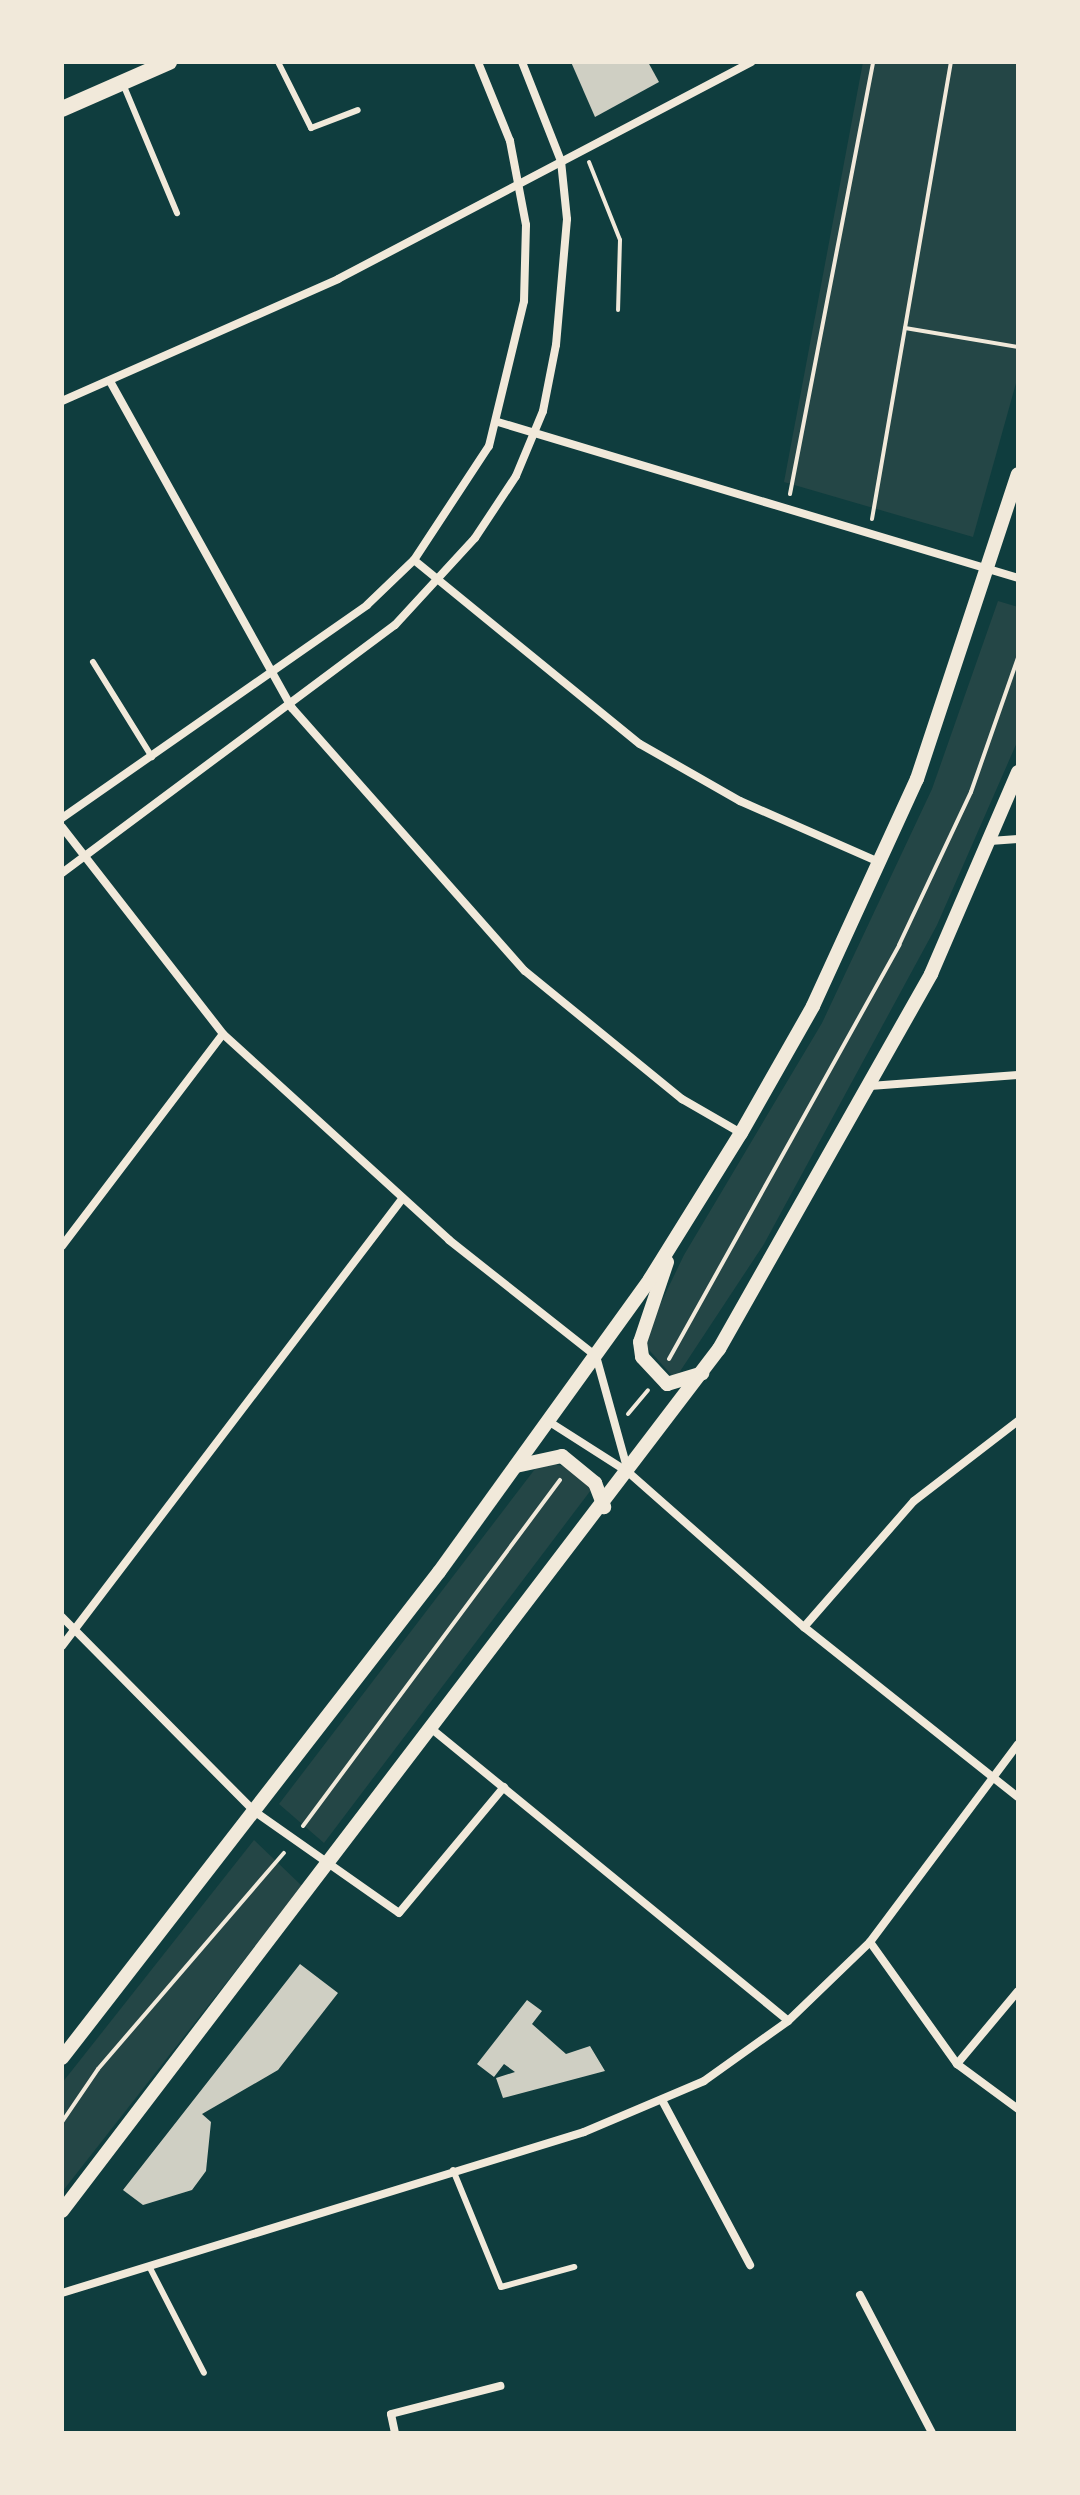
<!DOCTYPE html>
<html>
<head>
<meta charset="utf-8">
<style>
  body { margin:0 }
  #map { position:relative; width:1080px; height:2495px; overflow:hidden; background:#0f3d3e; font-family:"Roboto Serif",serif }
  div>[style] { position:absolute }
  .green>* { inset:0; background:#244646 }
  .building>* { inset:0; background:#cfcfc3 }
  .path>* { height:4px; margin:-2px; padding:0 2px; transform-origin:2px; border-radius:2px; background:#f1e9da }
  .service>* { height:6px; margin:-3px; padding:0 3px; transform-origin:3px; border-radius:3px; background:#f1e9da }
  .minor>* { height:8px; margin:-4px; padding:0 4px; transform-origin:4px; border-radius:4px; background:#f1e9da }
  .tertiary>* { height:14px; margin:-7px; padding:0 7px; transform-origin:7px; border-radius:7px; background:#f1e9da }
  .secondary>* { height:16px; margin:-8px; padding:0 8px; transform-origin:8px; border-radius:8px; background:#f1e9da }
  span { translate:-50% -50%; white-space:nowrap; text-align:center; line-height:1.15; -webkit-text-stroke:8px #f1e9da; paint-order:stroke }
  .frame { position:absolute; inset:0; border:64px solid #f1e9da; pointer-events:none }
</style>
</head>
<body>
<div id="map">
  <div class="green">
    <i style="clip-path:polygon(863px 62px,1018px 62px,1018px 376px,973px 537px,784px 482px)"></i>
    <i style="clip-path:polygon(998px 601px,1018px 607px,1018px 740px,937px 925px,764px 1244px,675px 1379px,642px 1342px,684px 1255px,822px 1023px,932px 789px)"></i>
    <i style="clip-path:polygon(554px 1464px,575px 1469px,594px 1486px,324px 1843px,279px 1804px,535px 1469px)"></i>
    <i style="clip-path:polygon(254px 1840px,302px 1886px,62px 2192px,62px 2083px)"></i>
  </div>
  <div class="building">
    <i style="clip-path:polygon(571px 62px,648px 62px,659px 82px,595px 117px)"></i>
    <i style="clip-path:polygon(300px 1964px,338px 1993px,278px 2070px,202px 2114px,211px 2122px,206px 2171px,192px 2190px,143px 2205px,123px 2190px)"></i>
    <i style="clip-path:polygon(527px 2000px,542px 2011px,532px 2024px,566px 2054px,590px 2046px,605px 2071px,503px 2098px,496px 2078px,515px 2072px,504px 2064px,494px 2077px,477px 2064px)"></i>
  </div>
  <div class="path">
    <i style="left:589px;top:162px;width:84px;rotate:68.3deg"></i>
    <i style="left:620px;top:240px;width:70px;rotate:91.6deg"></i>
    <i style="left:905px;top:328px;width:115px;rotate:9.5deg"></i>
    <i style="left:790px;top:494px;width:440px;rotate:-79.1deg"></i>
    <i style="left:872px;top:519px;width:464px;rotate:-80.2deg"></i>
    <i style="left:669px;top:1359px;width:474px;rotate:-60.9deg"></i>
    <i style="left:899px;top:945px;width:169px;rotate:-64.8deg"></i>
    <i style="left:971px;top:792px;width:142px;rotate:-70.7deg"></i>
    <i style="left:628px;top:1414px;width:31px;rotate:-50deg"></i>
    <i style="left:303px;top:1826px;width:431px;rotate:-53.4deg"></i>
    <i style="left:62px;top:2122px;width:64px;rotate:-55.8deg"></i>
    <i style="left:98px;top:2069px;width:285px;rotate:-49.3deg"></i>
  </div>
  <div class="service">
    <i style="left:278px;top:62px;width:74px;rotate:63.4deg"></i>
    <i style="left:311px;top:128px;width:50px;rotate:-21deg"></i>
    <i style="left:123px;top:84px;width:140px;rotate:67.3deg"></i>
    <i style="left:93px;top:662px;width:112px;rotate:58.2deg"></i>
    <i style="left:453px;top:2170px;width:126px;rotate:67.7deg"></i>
    <i style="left:501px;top:2287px;width:76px;rotate:-15.3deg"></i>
    <i style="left:149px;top:2266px;width:120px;rotate:62.8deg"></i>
  </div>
  <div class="minor">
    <i style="left:111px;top:383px;width:372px;rotate:60.9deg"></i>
    <i style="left:292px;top:708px;width:351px;rotate:48.5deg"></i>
    <i style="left:525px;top:971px;width:203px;rotate:39.2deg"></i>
    <i style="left:682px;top:1099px;width:68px;rotate:30deg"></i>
    <i style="left:62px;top:401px;width:302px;rotate:-23.8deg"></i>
    <i style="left:338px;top:279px;width:467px;rotate:-27.7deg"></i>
    <i style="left:498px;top:422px;width:543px;rotate:16.7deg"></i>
    <i style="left:414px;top:560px;width:291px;rotate:39.2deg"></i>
    <i style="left:640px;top:744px;width:115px;rotate:29.7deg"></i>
    <i style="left:740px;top:801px;width:152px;rotate:23.7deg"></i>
    <i style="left:62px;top:818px;width:372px;rotate:-34.9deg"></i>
    <i style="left:367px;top:605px;width:65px;rotate:-43.8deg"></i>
    <i style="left:414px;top:560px;width:136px;rotate:-56.7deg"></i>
    <i style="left:489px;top:446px;width:149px;rotate:-76.4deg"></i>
    <i style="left:524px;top:301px;width:76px;rotate:-88.5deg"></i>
    <i style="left:526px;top:225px;width:86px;rotate:-100.8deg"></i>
    <i style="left:510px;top:141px;width:85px;rotate:-112.1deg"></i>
    <i style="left:62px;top:827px;width:262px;rotate:52.1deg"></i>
    <i style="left:223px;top:1034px;width:306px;rotate:42.3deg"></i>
    <i style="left:449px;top:1240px;width:187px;rotate:38.3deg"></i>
    <i style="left:596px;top:1356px;width:116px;rotate:74.5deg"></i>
    <i style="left:990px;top:841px;width:28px;rotate:-4deg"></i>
    <i style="left:62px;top:873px;width:415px;rotate:-36.7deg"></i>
    <i style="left:395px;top:625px;width:118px;rotate:-47.4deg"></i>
    <i style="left:475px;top:538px;width:74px;rotate:-56.5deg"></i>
    <i style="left:516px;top:476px;width:70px;rotate:-67.4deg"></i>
    <i style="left:543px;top:411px;width:67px;rotate:-78.9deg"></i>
    <i style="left:556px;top:345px;width:126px;rotate:-85deg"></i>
    <i style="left:567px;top:219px;width:58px;rotate:-95.9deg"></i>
    <i style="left:561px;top:161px;width:106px;rotate:-111.5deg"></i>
    <i style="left:870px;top:1086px;width:148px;rotate:-4.3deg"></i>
    <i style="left:62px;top:1246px;width:266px;rotate:-52.8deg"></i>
    <i style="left:548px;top:1421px;width:95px;rotate:32.5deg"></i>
    <i style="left:628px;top:1472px;width:235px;rotate:41.4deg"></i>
    <i style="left:804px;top:1627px;width:273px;rotate:38.5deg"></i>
    <i style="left:62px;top:1617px;width:273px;rotate:45.3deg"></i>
    <i style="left:254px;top:1811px;width:177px;rotate:35.1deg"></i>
    <i style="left:399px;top:1913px;width:164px;rotate:-50.2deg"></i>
    <i style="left:804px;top:1627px;width:167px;rotate:-48.9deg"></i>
    <i style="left:914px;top:1501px;width:131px;rotate:-37.6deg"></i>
    <i style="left:62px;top:1646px;width:562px;rotate:-52.74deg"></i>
    <i style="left:433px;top:1730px;width:459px;rotate:39.3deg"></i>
    <i style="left:870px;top:1942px;width:150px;rotate:54.5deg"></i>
    <i style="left:957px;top:2064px;width:76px;rotate:36.4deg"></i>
    <i style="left:957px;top:2064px;width:95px;rotate:-50.1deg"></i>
    <i style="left:663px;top:2102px;width:185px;rotate:61.9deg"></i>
    <i style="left:62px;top:2293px;width:546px;rotate:-17.14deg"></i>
    <i style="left:584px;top:2132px;width:130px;rotate:-23deg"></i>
    <i style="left:704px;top:2081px;width:103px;rotate:-35.5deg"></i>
    <i style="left:788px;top:2021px;width:114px;rotate:-43.9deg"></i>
    <i style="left:870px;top:1942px;width:247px;rotate:-53.2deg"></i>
    <i style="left:860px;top:2295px;width:156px;rotate:62.4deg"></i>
    <i style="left:395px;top:2433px;width:19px;rotate:-102deg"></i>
    <i style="left:391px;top:2414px;width:113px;rotate:-14.4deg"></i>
  </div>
  <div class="tertiary">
    <i style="left:667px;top:1262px;width:84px;rotate:108.6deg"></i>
    <i style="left:640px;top:1342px;width:15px;rotate:82deg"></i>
    <i style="left:642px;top:1357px;width:37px;rotate:47deg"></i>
    <i style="left:667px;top:1384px;width:37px;rotate:-17deg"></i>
    <i style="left:516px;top:1466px;width:47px;rotate:-12.3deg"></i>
    <i style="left:562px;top:1456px;width:43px;rotate:39.3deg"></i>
    <i style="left:595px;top:1483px;width:26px;rotate:69deg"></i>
    <i style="left:62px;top:2058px;width:615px;rotate:-52.2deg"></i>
    <i style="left:439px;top:1572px;width:361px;rotate:-54.2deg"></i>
    <i style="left:650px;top:1279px;width:172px;rotate:-58.1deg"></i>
    <i style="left:741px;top:1133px;width:146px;rotate:-60.4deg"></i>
    <i style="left:813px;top:1006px;width:250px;rotate:-65.4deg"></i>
    <i style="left:917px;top:779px;width:321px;rotate:-71.7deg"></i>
    <i style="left:62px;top:2211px;width:1084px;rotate:-52.69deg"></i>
    <i style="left:719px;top:1349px;width:431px;rotate:-60.5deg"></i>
    <i style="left:931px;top:974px;width:220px;rotate:-66.7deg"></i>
  </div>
  <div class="secondary">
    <i style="left:62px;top:109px;width:117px;rotate:-23.7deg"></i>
  </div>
  <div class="frame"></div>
</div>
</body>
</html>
